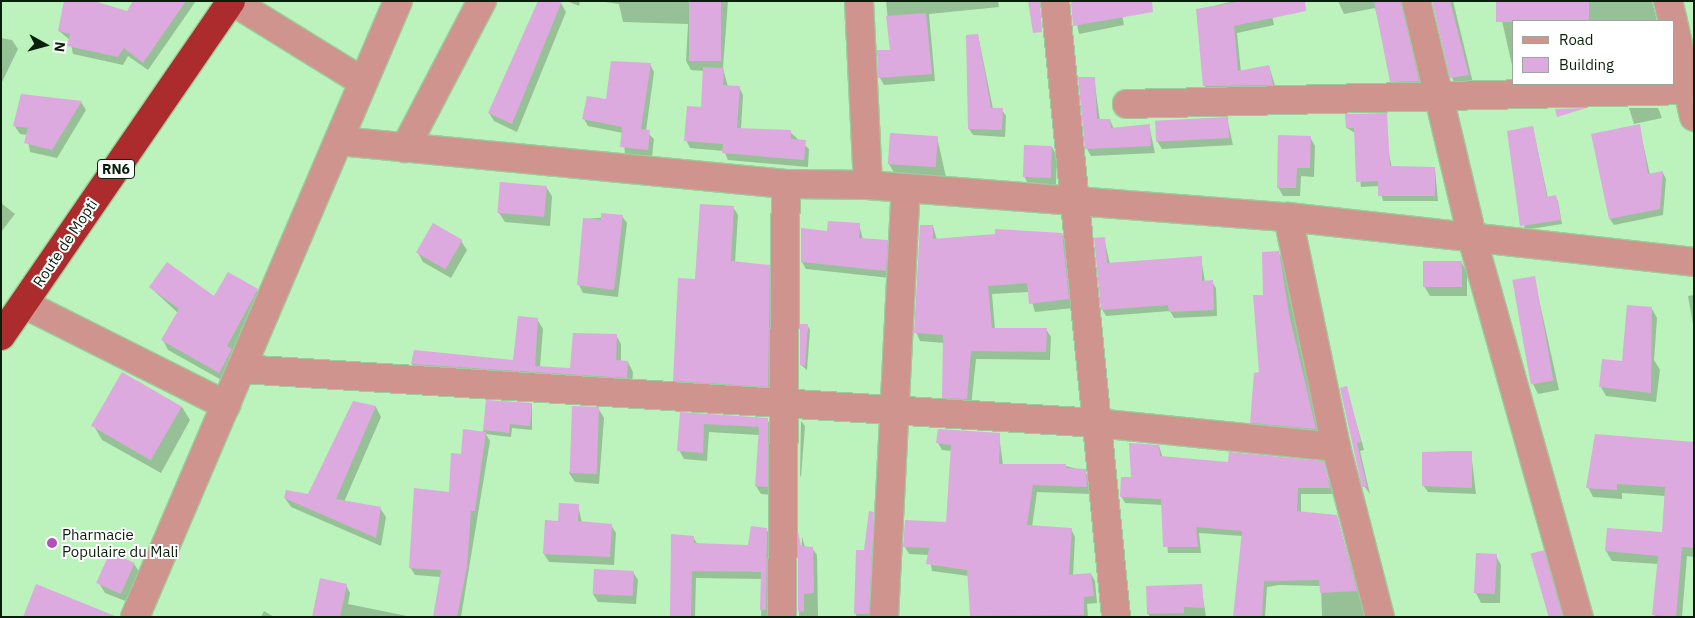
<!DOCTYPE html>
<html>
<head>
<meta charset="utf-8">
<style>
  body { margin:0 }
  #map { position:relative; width:1695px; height:618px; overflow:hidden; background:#bcf2bc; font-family:"IBM Plex Sans",sans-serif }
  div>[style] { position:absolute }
  .shadow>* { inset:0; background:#0003 }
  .building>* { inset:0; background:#dcaadf; transform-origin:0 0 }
  .roads { filter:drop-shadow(1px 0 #9ccc9c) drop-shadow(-1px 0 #9ccc9c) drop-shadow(0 1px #9ccc9c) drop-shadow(0 -1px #9ccc9c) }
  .minor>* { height:28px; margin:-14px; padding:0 14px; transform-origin:14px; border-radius:14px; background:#d0948f }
  .highway>* { height:28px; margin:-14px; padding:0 14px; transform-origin:14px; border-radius:14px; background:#ac2c2e }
  .dots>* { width:14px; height:14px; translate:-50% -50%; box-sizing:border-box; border:2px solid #fff; border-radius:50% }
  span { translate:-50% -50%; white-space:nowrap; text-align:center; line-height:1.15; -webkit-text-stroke:4px #fff; paint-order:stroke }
  .shield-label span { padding:1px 4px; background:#fff; border:1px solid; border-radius:4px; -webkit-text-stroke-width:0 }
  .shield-label { font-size:14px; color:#0a1f0b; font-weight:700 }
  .street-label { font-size:15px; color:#0a1f0b }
  .poi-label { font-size:15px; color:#0a1f0b }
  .left { translate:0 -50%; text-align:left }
  .frame { position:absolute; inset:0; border:2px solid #0a1f0b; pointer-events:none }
  .legend { position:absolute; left:1512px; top:20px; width:162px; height:65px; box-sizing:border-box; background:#fff; border:1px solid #9da59d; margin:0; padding:6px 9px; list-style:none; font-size:15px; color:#0a1f0b }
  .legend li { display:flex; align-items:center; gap:10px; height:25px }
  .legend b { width:25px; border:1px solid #9da59d }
  .north { position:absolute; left:20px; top:20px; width:50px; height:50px; -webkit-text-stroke:4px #fff; paint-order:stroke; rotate:97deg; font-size:14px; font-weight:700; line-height:20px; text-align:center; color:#0a1f0b }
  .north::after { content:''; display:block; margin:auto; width:18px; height:22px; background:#0a1f0b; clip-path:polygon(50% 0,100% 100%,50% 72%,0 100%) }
</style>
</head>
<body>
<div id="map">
  <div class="shadow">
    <i style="clip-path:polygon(135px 1px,196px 1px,148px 70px,128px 56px,123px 65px,73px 54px,70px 40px,59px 31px,128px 13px)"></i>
    <i style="clip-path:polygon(567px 1px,580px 1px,579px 6px)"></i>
    <i style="clip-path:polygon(598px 1px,728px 1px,723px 68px,728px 87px,739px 87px,743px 95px,741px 129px,790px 132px,809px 149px,808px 167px,728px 160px,724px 151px,690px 148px,686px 140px,702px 108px,704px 71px,691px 70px,686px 61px,688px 24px,623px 22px,619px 4px)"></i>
    <i style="clip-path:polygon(886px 1px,998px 1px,999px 7px,929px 14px,935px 81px,884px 85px,880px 78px,891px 51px)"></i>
    <i style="clip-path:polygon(1072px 1px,1119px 1px,1124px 25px,1079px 34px)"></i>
    <i style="clip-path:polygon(1234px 1px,1269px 1px,1274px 25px,1237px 33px,1241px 72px,1269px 66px,1277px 92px,1209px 94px,1205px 86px,1197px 10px)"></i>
    <i style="clip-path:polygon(1338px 1px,1408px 1px,1405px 13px,1422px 89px,1396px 89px,1375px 8px,1344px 14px)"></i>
    <i style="clip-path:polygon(1433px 1px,1453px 1px,1473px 83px,1456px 86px,1452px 78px)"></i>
    <i style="clip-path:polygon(1652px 1px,1657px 21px,1514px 21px,1514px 74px,1498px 3px)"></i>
    <i style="clip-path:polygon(561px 3px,566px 12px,517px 132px,494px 121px,489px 113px)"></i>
    <i style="clip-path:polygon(978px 35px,993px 109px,1002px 110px,1006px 116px,1005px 137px,973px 135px,969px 129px)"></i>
    <i style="clip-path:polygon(1px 38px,12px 40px,18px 49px,1px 84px)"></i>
    <i style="clip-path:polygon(650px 64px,654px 72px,646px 131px,654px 139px,652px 157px,625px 154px,623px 133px,588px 126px,584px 119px)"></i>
    <i style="clip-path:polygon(1094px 78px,1100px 121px,1110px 120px,1114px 129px,1149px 125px,1155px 153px,1091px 156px,1087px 149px)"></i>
    <i style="clip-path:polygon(81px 102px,86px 110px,57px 158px,30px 152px,27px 135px,20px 134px,14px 125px)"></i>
    <i style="clip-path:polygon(1629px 108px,1658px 108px,1662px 118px,1634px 124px)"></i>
    <i style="clip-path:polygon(1227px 118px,1233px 145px,1162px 149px,1157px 141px)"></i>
    <i style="clip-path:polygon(1382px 120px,1392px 168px,1435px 169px,1438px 201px,1383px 201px,1379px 186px,1361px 187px,1355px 133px,1347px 128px)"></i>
    <i style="clip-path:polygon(1639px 125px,1650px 175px,1663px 173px,1666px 179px,1663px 215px,1614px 225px,1610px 219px)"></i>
    <i style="clip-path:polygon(1533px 128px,1548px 198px,1555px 196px,1558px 201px,1562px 224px,1524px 230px)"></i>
    <i style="clip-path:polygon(937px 137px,946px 177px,894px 173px,889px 164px)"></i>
    <i style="clip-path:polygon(1310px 137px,1315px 146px,1314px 177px,1301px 176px,1300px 196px,1283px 196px,1278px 187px)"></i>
    <i style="clip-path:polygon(1052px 147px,1057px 156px,1056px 186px,1029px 186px,1024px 176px)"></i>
    <i style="clip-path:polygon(546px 187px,552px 196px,550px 226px,505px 222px,499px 213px)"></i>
    <i style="clip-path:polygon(1px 203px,15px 214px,1px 232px)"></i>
    <i style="clip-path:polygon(733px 207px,738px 215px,735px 263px,769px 266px,774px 274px,772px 394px,679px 388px,674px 380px,696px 280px)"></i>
    <i style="clip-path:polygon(622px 216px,627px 223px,618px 297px,583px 293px,579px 285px,585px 219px)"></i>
    <i style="clip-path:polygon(859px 225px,863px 239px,887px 241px,891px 249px,890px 278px,806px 269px,802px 262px,829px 232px)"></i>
    <i style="clip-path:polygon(933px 226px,937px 240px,1062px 234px,1066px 243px,1073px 308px,1035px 312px,1029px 292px,992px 294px,995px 329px,1046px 329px,1051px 337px,1050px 360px,976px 359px,971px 407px,948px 406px,943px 397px,944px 343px,920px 341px,916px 332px)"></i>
    <i style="clip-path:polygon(1104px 238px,1110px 264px,1201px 258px,1205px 282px,1212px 282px,1216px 288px,1217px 316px,1174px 318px,1170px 311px,1106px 316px,1102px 309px)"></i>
    <i style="clip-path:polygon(461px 241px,467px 250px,451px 278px,423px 262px,418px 253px)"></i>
    <i style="clip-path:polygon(1278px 252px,1283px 260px,1320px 436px,1256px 430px,1251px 422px,1260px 374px,1264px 296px)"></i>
    <i style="clip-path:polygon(1462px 263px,1467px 272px,1467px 296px,1430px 296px,1424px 286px)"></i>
    <i style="clip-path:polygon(1534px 277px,1559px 390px,1538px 394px,1533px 384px)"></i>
    <i style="clip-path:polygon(151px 288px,215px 298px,257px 290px,262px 300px,225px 382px,168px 350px,163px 340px,178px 313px)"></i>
    <i style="clip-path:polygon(1694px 295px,1694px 330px,1688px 296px)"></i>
    <i style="clip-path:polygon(1652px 309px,1657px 318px,1654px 360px,1660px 370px,1656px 402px,1606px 396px,1601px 387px,1624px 363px)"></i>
    <i style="clip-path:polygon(537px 319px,543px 329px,540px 367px,571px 370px,616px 335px,621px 344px,621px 362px,628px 362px,633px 372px,632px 386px,418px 373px,412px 364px,514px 361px)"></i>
    <i style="clip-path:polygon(808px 326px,810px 330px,807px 370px,801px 365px)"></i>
    <i style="clip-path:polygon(1346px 387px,1364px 450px,1360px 451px,1370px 494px,1364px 486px)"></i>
    <i style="clip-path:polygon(354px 403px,376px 407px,381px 417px,344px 502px,380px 508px,386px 517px,381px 546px,291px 507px,285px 498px,309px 496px)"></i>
    <i style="clip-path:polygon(532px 404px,532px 430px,512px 428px,511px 437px,486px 434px,490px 441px,461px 617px,434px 617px,441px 577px,415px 575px,410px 567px,450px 493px,462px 455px,484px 430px)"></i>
    <i style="clip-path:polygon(182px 407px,190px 420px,161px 473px,102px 440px,94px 426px)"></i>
    <i style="clip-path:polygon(598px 408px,604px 418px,599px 484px,575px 482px,569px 473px)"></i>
    <i style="clip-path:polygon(681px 414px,767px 419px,772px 428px,772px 495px,761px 494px,756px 486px,759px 435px,709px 432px,707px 461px,684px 459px,679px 450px)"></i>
    <i style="clip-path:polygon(801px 421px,805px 426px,801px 477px,800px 475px)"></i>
    <i style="clip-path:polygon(999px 435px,1003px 465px,1066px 466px,1085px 471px,1089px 478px,1091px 494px,1037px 492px,1032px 527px,1071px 529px,1075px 537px,1073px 576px,1091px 574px,1095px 581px,1097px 603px,1087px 604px,1088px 617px,971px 617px,969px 576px,932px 571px,929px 555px,909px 554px,905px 547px,947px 523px,952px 451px,942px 450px,938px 443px)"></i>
    <i style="clip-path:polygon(1694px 443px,1694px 557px,1687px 556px,1682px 617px,1655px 617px,1658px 564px,1612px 561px,1606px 551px,1608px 529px,1663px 533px,1666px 496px,1622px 493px,1622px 499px,1593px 497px,1588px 487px)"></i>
    <i style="clip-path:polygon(1159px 446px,1163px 458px,1229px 464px,1323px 463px,1333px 494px,1301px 494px,1301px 513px,1337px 516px,1365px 617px,1322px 617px,1321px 586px,1279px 585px,1267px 587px,1265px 617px,1235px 617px,1242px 536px,1199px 533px,1201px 553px,1168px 553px,1163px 505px,1125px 503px,1121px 496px)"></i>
    <i style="clip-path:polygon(1471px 452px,1476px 494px,1428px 492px,1423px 485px)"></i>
    <i style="clip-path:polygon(578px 505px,582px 523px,611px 525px,616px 533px,614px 565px,549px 562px,544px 554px,560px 522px)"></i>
    <i style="clip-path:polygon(873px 513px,871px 617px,857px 617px,855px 613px)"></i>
    <i style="clip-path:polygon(766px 529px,771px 536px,770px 617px,761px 617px,762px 579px,696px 578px,695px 617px,671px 617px,693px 537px,698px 545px,749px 546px)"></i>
    <i style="clip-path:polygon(802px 537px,805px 547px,812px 548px,817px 555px,818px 617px,799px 617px)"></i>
    <i style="clip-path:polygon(1543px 552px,1549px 561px,1566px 617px,1549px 617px)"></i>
    <i style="clip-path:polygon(1496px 556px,1501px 565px,1500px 603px,1481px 603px,1476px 593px)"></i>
    <i style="clip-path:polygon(134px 564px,140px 573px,128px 602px,105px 593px,99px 583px)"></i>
    <i style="clip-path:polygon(595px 570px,633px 572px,638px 580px,636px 604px,598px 602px,593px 594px)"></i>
    <i style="clip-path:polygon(346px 585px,350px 593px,348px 604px,412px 617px,313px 617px)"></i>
    <i style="clip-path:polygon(1201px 585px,1206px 617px,1150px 617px,1148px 614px)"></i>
    <i style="clip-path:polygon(264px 611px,274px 617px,261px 617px)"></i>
  </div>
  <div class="building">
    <i style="clip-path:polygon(64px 1px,94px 1px,127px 11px,133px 1px,186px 1px,143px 63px,124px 48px,118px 57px,67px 46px,70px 34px,58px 31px)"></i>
    <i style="clip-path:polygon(538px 1px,562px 1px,512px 124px,488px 113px)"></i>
    <i style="left:689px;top:1px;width:32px;height:60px"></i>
    <i style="clip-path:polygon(1028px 1px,1040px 1px,1042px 32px,1033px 33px)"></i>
    <i style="clip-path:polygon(1071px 1px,1152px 1px,1153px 12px,1073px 26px)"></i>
    <i style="clip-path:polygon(1242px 1px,1305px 1px,1306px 11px,1234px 26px,1238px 71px,1269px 65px,1273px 85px,1203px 86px,1196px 9px)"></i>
    <i style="clip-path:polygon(1374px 1px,1401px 1px,1419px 81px,1390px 82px)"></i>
    <i style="clip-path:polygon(1432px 1px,1450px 1px,1469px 75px,1450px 78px)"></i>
    <i style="left:1496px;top:1px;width:93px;height:21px"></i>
    <i style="clip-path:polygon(926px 13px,932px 74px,878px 78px,877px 50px,890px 50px,886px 16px)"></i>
    <i style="clip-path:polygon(978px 34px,991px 108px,1003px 108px,1002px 130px,968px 129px,966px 35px)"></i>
    <i style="clip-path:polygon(611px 61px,651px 63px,641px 129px,650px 130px,648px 150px,620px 147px,622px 127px,582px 119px,587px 96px,606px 99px)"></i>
    <i style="clip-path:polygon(703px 67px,724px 68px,723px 85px,740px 86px,737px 128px,791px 130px,791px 139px,806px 140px,804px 160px,722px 153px,723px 144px,684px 141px,687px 106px,701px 107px)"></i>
    <i style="clip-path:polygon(1078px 77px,1095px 77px,1097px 119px,1110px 119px,1111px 128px,1150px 124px,1151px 146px,1085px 149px)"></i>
    <i style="clip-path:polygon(21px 94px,82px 101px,52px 150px,24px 143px,28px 128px,13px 126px)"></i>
    <i style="clip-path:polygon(1586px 108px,1557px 117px,1555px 109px)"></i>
    <i style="clip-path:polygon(1387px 113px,1390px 166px,1435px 167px,1435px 196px,1378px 196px,1378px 181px,1356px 182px,1354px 128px,1346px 128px,1345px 114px)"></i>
    <i style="left:1228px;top:117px;width:21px;height:73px;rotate:87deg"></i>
    <i style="clip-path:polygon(1640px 124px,1648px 174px,1663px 171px,1660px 209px,1609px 219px,1591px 134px)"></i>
    <i style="clip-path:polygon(1533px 126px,1547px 197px,1556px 195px,1561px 220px,1520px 226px,1507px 131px)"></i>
    <i style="left:890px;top:133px;width:48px;height:31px;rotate:4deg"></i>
    <i style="clip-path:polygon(1278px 135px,1311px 136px,1310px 168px,1297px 168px,1296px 188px,1277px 188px)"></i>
    <i style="left:1024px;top:145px;width:28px;height:32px;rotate:2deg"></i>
    <i style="left:500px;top:182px;width:47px;height:31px;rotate:5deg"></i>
    <i style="clip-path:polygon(700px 204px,734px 206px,731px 261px,770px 265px,768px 387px,673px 381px,678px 278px,695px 279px)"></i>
    <i style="clip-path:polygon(601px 213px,623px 215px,614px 290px,577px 285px,583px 218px,601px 220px)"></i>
    <i style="clip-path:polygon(828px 221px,860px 223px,859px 238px,888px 240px,886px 271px,801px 262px,801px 228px,827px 231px)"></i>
    <i style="left:433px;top:223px;width:34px;height:34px;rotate:30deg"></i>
    <i style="clip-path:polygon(920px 225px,933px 225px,933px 239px,995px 234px,995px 229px,1062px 233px,1069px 299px,1029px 304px,1027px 283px,988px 286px,992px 328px,1047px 328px,1046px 352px,971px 351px,967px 399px,942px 398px,943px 335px,914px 333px)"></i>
    <i style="clip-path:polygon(1105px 237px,1107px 263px,1202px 256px,1202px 281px,1213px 280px,1214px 310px,1169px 312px,1168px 305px,1101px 310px,1094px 238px)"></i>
    <i style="clip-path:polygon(1279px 251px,1289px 314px,1316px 429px,1250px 423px,1254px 373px,1259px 372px,1253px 295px,1263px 295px,1262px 252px)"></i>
    <i style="left:1423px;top:261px;width:39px;height:26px"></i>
    <i style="clip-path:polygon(167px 262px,214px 296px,228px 272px,258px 289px,227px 346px,232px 349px,219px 373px,161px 340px,179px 309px,149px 287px)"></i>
    <i style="left:1535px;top:276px;width:106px;height:23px;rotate:80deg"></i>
    <i style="clip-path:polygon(1627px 305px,1652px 307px,1651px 393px,1599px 387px,1602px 359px,1622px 361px)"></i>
    <i style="clip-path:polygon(518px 316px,538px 318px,535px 366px,570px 368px,573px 333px,617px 334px,616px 360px,628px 361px,627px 378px,411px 364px,414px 350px,513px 360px)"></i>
    <i style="clip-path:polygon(800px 324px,808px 324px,805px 366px,800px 365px)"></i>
    <i style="left:122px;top:372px;width:69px;height:62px;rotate:30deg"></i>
    <i style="clip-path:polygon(1347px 386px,1361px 442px,1357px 443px,1367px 487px,1362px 487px,1340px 388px)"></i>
    <i style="clip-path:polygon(486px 400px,532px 403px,530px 426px,510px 424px,509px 433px,483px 430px)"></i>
    <i style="clip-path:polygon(353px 401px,376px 406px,336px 499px,381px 507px,376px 538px,284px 498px,286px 490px,308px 494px)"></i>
    <i style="left:572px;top:406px;width:27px;height:67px;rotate:2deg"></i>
    <i style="clip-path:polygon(680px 412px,768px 418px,768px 487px,755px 486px,759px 427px,704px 424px,703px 453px,677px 451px)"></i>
    <i style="clip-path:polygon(463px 429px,486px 432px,475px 511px,471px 511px,467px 567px,457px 617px,433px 617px,441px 570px,409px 568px,414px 488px,449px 492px,451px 453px,461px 454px)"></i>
    <i style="clip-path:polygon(938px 429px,1000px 433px,999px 464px,1066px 464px,1066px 468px,1086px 469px,1087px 487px,1033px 485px,1027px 525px,1072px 528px,1069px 575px,1091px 573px,1094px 596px,1084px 597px,1084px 615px,970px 616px,967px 570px,926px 564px,929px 548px,903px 547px,905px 520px,946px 522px,951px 445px,936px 443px)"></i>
    <i style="clip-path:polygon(1595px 434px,1694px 442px,1694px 548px,1682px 547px,1676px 617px,1652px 615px,1658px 556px,1605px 551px,1607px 528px,1662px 532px,1665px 487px,1617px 484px,1617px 490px,1586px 488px)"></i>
    <i style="clip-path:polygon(1129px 443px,1159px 445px,1160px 456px,1228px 462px,1229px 452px,1324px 461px,1330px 488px,1298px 488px,1297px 511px,1337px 515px,1357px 591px,1320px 593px,1319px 580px,1264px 581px,1262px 617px,1233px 617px,1242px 531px,1196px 527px,1198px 547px,1163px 547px,1161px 499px,1120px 497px,1121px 477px,1131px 477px)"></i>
    <i style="clip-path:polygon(1453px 451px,1472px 451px,1472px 488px,1422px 486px,1422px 452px)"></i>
    <i style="clip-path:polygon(559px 503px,579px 504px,578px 521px,612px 524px,610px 557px,543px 554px,545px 520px,558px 521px)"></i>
    <i style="clip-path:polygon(869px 511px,874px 512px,869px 614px,854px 614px,856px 550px,864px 550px)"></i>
    <i style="clip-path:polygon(751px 526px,767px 528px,766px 610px,760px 610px,761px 572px,692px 571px,691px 617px,670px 617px,671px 534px,694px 536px,694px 543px,748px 545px)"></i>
    <i style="clip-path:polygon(798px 532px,801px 546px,813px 547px,814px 593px,804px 594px,804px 612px,798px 611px)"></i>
    <i style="left:1544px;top:550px;width:70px;height:14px;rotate:74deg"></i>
    <i style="left:110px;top:552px;width:27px;height:34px;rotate:24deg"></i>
    <i style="left:1476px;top:553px;width:21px;height:40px;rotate:3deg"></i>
    <i style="left:594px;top:569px;width:40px;height:25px;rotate:3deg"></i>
    <i style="clip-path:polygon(320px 578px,347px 584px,340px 617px,312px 617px)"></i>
    <i style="clip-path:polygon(36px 584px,115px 616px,114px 617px,23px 617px)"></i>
    <i style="clip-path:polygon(1202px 584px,1204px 608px,1184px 607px,1184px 613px,1147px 614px,1146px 586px)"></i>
  </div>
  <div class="roads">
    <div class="minor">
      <i style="left:232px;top:1px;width:154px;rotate:31.7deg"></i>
      <i style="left:859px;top:1px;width:184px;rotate:87.2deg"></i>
      <i style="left:1055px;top:1px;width:619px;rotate:84.34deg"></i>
      <i style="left:1416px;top:1px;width:247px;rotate:76.6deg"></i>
      <i style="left:1473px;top:241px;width:391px;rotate:74.3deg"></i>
      <i style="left:1668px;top:1px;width:21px;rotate:76deg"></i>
      <i style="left:1674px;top:26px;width:93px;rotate:77.6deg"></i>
      <i style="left:1127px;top:104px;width:561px;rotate:-1.43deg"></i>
      <i style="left:339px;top:141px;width:449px;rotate:5.5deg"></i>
      <i style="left:786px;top:184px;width:82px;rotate:0.7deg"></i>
      <i style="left:868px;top:185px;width:421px;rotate:4.4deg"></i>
      <i style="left:1288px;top:217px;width:408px;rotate:6.3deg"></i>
      <i style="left:405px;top:148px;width:166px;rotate:-62.4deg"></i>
      <i style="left:1288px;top:217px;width:235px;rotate:78.2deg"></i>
      <i style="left:1336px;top:447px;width:176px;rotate:75.5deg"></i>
      <i style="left:24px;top:304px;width:226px;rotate:26.6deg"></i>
      <i style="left:241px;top:369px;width:857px;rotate:3.61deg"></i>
      <i style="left:1096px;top:423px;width:241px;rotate:5.7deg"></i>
      <i style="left:135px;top:617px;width:670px;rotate:-66.88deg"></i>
      <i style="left:782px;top:617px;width:433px;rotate:-89.5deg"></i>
      <i style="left:884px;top:617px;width:428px;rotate:-87.1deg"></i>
    </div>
    <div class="highway">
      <i style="left:1px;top:336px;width:406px;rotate:-55.5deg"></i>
    </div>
  </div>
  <div class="dots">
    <i style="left:52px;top:543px;background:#b151b9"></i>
  </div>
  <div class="shield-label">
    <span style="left:116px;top:169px">RN6</span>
  </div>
  <div class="street-label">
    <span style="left:65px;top:243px;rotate:-56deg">Route de Mopti</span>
  </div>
  <div class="poi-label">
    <span class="left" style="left:62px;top:543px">Pharmacie<br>Populaire du Mali</span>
  </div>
  <div class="frame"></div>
  <ul class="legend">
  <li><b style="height:6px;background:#d0948f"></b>Road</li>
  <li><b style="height:14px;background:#dcaadf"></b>Building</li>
  </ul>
  <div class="north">N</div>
</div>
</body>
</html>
